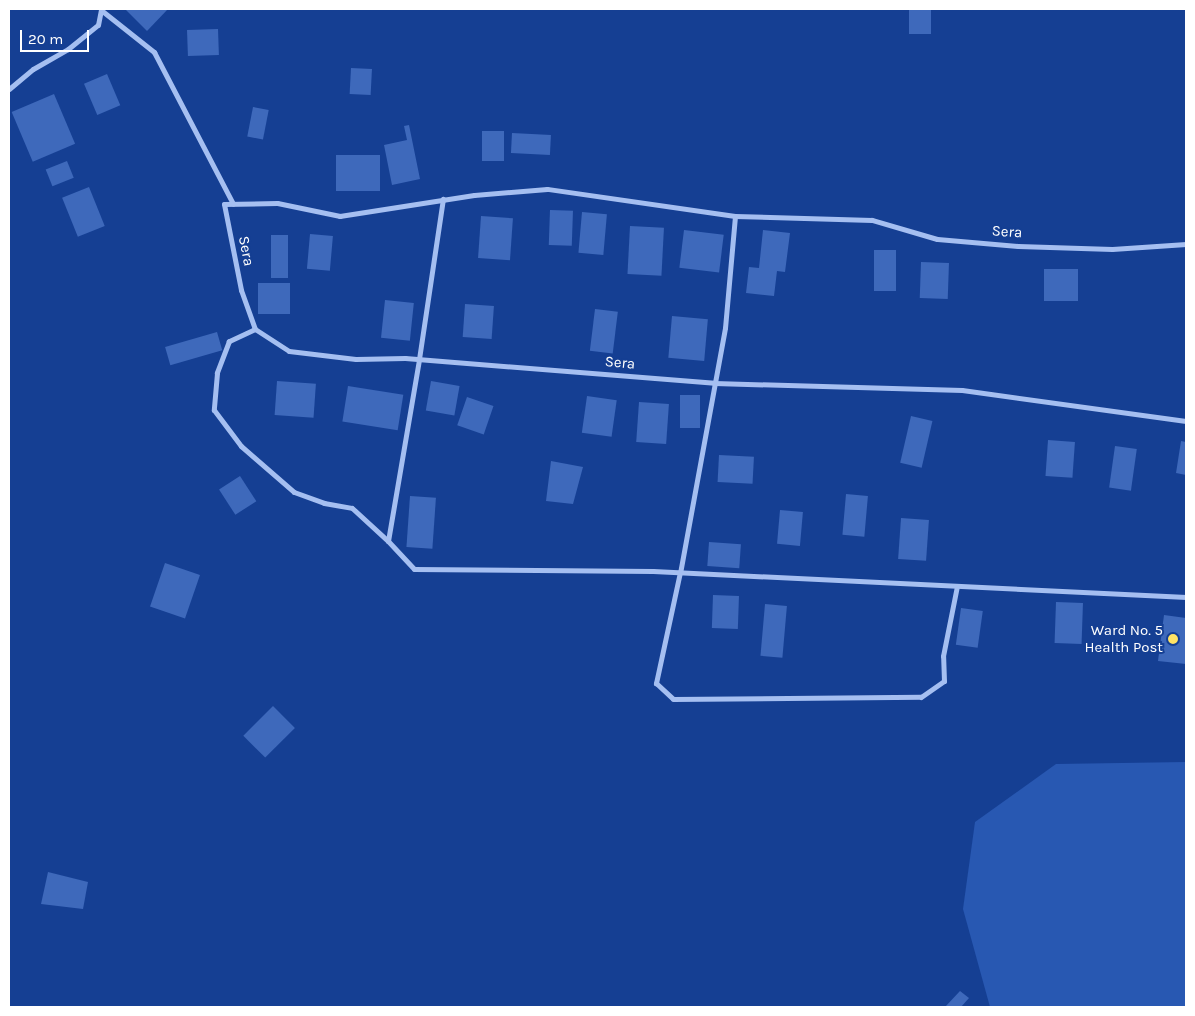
<!DOCTYPE html>
<html>
<head>
<meta charset="utf-8">
<style>
  body { margin:0 }
  #map { position:relative; width:1195px; height:1016px; overflow:hidden; background:#153f93; font-family:Karla,sans-serif }
  div>[style] { position:absolute }
  .green>* { inset:0; background:#2858b2 }
  .building>* { inset:0; background:#3e69bb; transform-origin:0 0 }
  .street>* { height:5px; margin:-2.5px; padding:0 2.5px; transform-origin:2.5px; border-radius:2.5px; background:#a5bff1 }
  .dots>* { width:14px; height:14px; translate:-50% -50%; box-sizing:border-box; border:2px solid #153f93; border-radius:50% }
  span { translate:-50% -50%; white-space:nowrap; text-align:center; line-height:1.15; -webkit-text-stroke:4px #153f93; paint-order:stroke }
  .street-label { font-size:15px; color:#fff }
  .poi-label { font-size:15px; color:#fff }
  .right { translate:-100% -50%; text-align:right }
  .frame { position:absolute; inset:0; border:10px solid #fff; pointer-events:none }
  .scale { position:absolute; left:20px; top:30px; width:69px; height:22px; box-sizing:border-box; border:2px solid #fff; border-top:0; padding-left:6px; font-size:15px; line-height:18px; white-space:nowrap; color:#fff; -webkit-text-stroke:4px #153f93; paint-order:stroke }
</style>
</head>
<body>
<div id="map">
  <div class="green">
    <i style="clip-path:polygon(1186px 762px,1186px 1007px,990px 1007px,963px 909px,975px 822px,1056px 764px)"></i>
  </div>
  <div class="building">
    <i style="clip-path:polygon(125px 9px,168px 9px,147px 31px)"></i>
    <i style="left:909px;top:9px;width:22px;height:25px"></i>
    <i style="left:218px;top:29px;width:26px;height:31px;rotate:88deg"></i>
    <i style="left:351px;top:68px;width:21px;height:26px;rotate:3deg"></i>
    <i style="left:107px;top:74px;width:34px;height:25px;rotate:67deg"></i>
    <i style="left:54px;top:94px;width:54px;height:46px;rotate:67deg"></i>
    <i style="left:253px;top:107px;width:16px;height:30px;rotate:11deg"></i>
    <i style="clip-path:polygon(409px 125px,420px 179px,392px 185px,384px 145px,407px 140px,404px 126px)"></i>
    <i style="left:482px;top:131px;width:22px;height:30px"></i>
    <i style="left:512px;top:133px;width:39px;height:20px;rotate:3deg"></i>
    <i style="left:380px;top:155px;width:36px;height:44px;rotate:90deg"></i>
    <i style="left:67px;top:161px;width:18px;height:23px;rotate:68deg"></i>
    <i style="left:89px;top:187px;width:42px;height:29px;rotate:68deg"></i>
    <i style="left:550px;top:210px;width:23px;height:35px;rotate:2deg"></i>
    <i style="left:582px;top:212px;width:25px;height:41px;rotate:5deg"></i>
    <i style="left:481px;top:216px;width:32px;height:42px;rotate:4deg"></i>
    <i style="left:630px;top:226px;width:34px;height:48px;rotate:3deg"></i>
    <i style="left:684px;top:230px;width:40px;height:38px;rotate:7deg"></i>
    <i style="clip-path:polygon(763px 230px,790px 233px,785px 272px,777px 271px,774px 296px,746px 293px,749px 267px,759px 268px)"></i>
    <i style="left:310px;top:234px;width:23px;height:35px;rotate:5deg"></i>
    <i style="left:271px;top:235px;width:17px;height:43px"></i>
    <i style="left:874px;top:250px;width:22px;height:41px"></i>
    <i style="left:921px;top:262px;width:28px;height:36px;rotate:2deg"></i>
    <i style="left:1044px;top:269px;width:34px;height:32px"></i>
    <i style="left:258px;top:283px;width:32px;height:31px"></i>
    <i style="left:385px;top:300px;width:29px;height:38px;rotate:6deg"></i>
    <i style="left:465px;top:304px;width:29px;height:33px;rotate:4deg"></i>
    <i style="left:595px;top:309px;width:23px;height:42px;rotate:7deg"></i>
    <i style="left:672px;top:316px;width:36px;height:42px;rotate:5deg"></i>
    <i style="left:217px;top:332px;width:19px;height:54px;rotate:74deg"></i>
    <i style="left:277px;top:381px;width:39px;height:34px;rotate:4deg"></i>
    <i style="left:431px;top:381px;width:29px;height:30px;rotate:10deg"></i>
    <i style="left:348px;top:386px;width:56px;height:36px;rotate:9deg"></i>
    <i style="left:680px;top:395px;width:20px;height:33px"></i>
    <i style="left:587px;top:396px;width:30px;height:37px;rotate:8deg"></i>
    <i style="left:467px;top:397px;width:28px;height:30px;rotate:19deg"></i>
    <i style="left:639px;top:402px;width:30px;height:40px;rotate:4deg"></i>
    <i style="left:911px;top:416px;width:22px;height:48px;rotate:13deg"></i>
    <i style="left:1048px;top:440px;width:27px;height:36px;rotate:4deg"></i>
    <i style="clip-path:polygon(1181px 441px,1186px 442px,1186px 475px,1176px 473px)"></i>
    <i style="left:1115px;top:446px;width:22px;height:42px;rotate:8deg"></i>
    <i style="left:719px;top:455px;width:35px;height:27px;rotate:3deg"></i>
    <i style="clip-path:polygon(551px 461px,583px 467px,573px 504px,546px 501px)"></i>
    <i style="left:240px;top:476px;width:30px;height:25px;rotate:57deg"></i>
    <i style="left:846px;top:494px;width:22px;height:41px;rotate:5deg"></i>
    <i style="left:410px;top:496px;width:26px;height:51px;rotate:4deg"></i>
    <i style="left:780px;top:510px;width:23px;height:34px;rotate:5deg"></i>
    <i style="left:901px;top:518px;width:28px;height:41px;rotate:4deg"></i>
    <i style="left:709px;top:542px;width:32px;height:24px;rotate:4deg"></i>
    <i style="left:165px;top:563px;width:37px;height:46px;rotate:19deg"></i>
    <i style="left:713px;top:595px;width:26px;height:33px;rotate:2deg"></i>
    <i style="left:1056px;top:602px;width:27px;height:41px;rotate:2deg"></i>
    <i style="left:765px;top:604px;width:22px;height:52px;rotate:5deg"></i>
    <i style="left:961px;top:608px;width:22px;height:37px;rotate:8deg"></i>
    <i style="clip-path:polygon(1164px 615px,1186px 618px,1186px 664px,1158px 661px)"></i>
    <i style="left:273px;top:706px;width:31px;height:42px;rotate:45deg"></i>
    <i style="clip-path:polygon(48px 872px,88px 882px,83px 909px,41px 904px)"></i>
    <i style="clip-path:polygon(960px 991px,969px 998px,961px 1007px,945px 1007px)"></i>
  </div>
  <div class="street">
    <i style="left:101px;top:10px;width:68px;rotate:38.4deg"></i>
    <i style="left:154px;top:52px;width:171px;rotate:62.5deg"></i>
    <i style="left:9px;top:89px;width:31px;rotate:-40deg"></i>
    <i style="left:33px;top:69px;width:40px;rotate:-29.7deg"></i>
    <i style="left:68px;top:49px;width:38px;rotate:-39deg"></i>
    <i style="left:98px;top:25px;width:16px;rotate:-79deg"></i>
    <i style="left:735px;top:216px;width:112px;rotate:95.1deg"></i>
    <i style="left:725px;top:328px;width:248px;rotate:100.4deg"></i>
    <i style="left:680px;top:572px;width:114px;rotate:102.2deg"></i>
    <i style="left:656px;top:683px;width:23px;rotate:43deg"></i>
    <i style="left:673px;top:699px;width:248px;rotate:-0.5deg"></i>
    <i style="left:921px;top:697px;width:28px;rotate:-35deg"></i>
    <i style="left:944px;top:681px;width:25px;rotate:-92deg"></i>
    <i style="left:943px;top:656px;width:71px;rotate:-78.7deg"></i>
    <i style="left:1186px;top:244px;width:74px;rotate:176.1deg"></i>
    <i style="left:1112px;top:249px;width:94px;rotate:-178.2deg"></i>
    <i style="left:1018px;top:246px;width:81px;rotate:-175.1deg"></i>
    <i style="left:937px;top:239px;width:68px;rotate:-163.7deg"></i>
    <i style="left:872px;top:220px;width:137px;rotate:-178.3deg"></i>
    <i style="left:735px;top:216px;width:190px;rotate:-171.8deg"></i>
    <i style="left:547px;top:189px;width:73px;rotate:175.3deg"></i>
    <i style="left:474px;top:195px;width:136px;rotate:171.1deg"></i>
    <i style="left:340px;top:216px;width:64px;rotate:-168.3deg"></i>
    <i style="left:277px;top:203px;width:53px;rotate:178.9deg"></i>
    <i style="left:224px;top:204px;width:88px;rotate:78.8deg"></i>
    <i style="left:241px;top:290px;width:41px;rotate:70.3deg"></i>
    <i style="left:255px;top:329px;width:40px;rotate:32.9deg"></i>
    <i style="left:289px;top:351px;width:67px;rotate:6.8deg"></i>
    <i style="left:356px;top:359px;width:49px;rotate:-1.2deg"></i>
    <i style="left:405px;top:358px;width:310px;rotate:4.6deg"></i>
    <i style="left:714px;top:383px;width:248px;rotate:1.6deg"></i>
    <i style="left:962px;top:390px;width:226px;rotate:7.9deg"></i>
    <i style="left:255px;top:329px;width:29px;rotate:155deg"></i>
    <i style="left:229px;top:341px;width:34px;rotate:111deg"></i>
    <i style="left:217px;top:373px;width:37px;rotate:95deg"></i>
    <i style="left:214px;top:410px;width:45px;rotate:53.1deg"></i>
    <i style="left:241px;top:446px;width:70px;rotate:41deg"></i>
    <i style="left:294px;top:492px;width:32px;rotate:20deg"></i>
    <i style="left:324px;top:503px;width:28px;rotate:10deg"></i>
    <i style="left:352px;top:508px;width:49px;rotate:42.5deg"></i>
    <i style="left:388px;top:541px;width:38px;rotate:47deg"></i>
    <i style="left:414px;top:569px;width:239px;rotate:0.5deg"></i>
    <i style="left:653px;top:571px;width:534px;rotate:2.79deg"></i>
    <i style="left:388px;top:541px;width:185px;rotate:-80.3deg"></i>
    <i style="left:419px;top:359px;width:162px;rotate:-81.5deg"></i>
  </div>
  <div class="dots">
    <i style="left:1173px;top:639px;background:#ffe365"></i>
  </div>
  <div class="street-label">
    <span style="left:1007px;top:232px;rotate:4deg">Sera</span>
    <span style="left:246px;top:251px;rotate:79deg">Sera</span>
    <span style="left:620px;top:363px;rotate:5deg">Sera</span>
  </div>
  <div class="poi-label">
    <span class="right" style="left:1163px;top:639px">Ward No. 5<br>Health Post</span>
  </div>
  <div class="frame"></div>
  <div class="scale">20 m</div>
</div>
</body>
</html>
